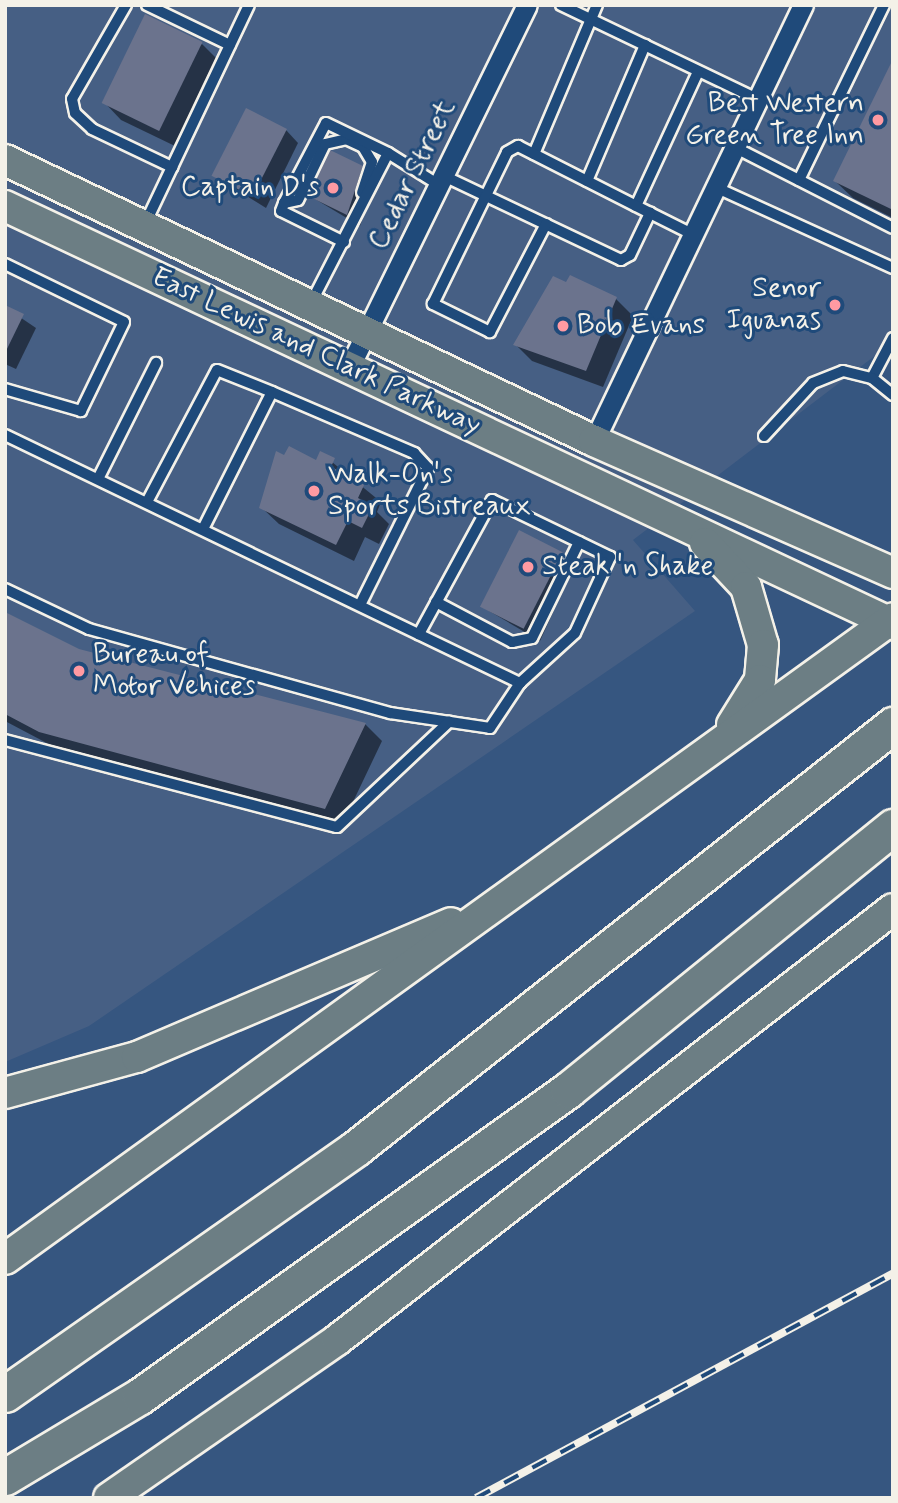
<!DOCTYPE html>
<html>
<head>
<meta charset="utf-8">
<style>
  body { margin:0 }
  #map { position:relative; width:898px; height:1503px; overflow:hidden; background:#365680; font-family:Mynerve,sans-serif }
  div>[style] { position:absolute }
  .built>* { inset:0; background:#465f84 }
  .shadow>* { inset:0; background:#0007 }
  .building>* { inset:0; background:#6b738d; transform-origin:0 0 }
  .roads { filter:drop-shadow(2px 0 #f4f1e8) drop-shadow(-2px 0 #f4f1e8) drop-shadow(0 2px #f4f1e8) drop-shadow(0 -2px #f4f1e8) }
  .lane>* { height:10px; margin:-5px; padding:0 5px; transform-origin:5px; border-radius:5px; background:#1f4a7a }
  .street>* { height:19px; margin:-9.5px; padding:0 9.5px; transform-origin:9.5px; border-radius:9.5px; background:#1f4a7a }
  .primary>* { height:30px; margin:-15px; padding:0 15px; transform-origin:15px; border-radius:15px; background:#6c7e84 }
  .highway>* { height:35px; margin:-17.5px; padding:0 17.5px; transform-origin:17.5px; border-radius:17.5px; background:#6c7e84 }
  .rail>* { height:8px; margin-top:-4px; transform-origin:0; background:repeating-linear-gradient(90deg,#1f4a7a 0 16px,#f4f1e8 0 32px); box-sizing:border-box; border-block:2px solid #f4f1e8 }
  .dots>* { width:19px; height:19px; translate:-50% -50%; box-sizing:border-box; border:4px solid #1f4a7a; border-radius:50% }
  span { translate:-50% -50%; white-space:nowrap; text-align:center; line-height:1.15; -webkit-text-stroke:6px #1f4a7a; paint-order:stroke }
  .poi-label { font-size:28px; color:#f4f1e8 }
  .right { translate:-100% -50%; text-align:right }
  .left { translate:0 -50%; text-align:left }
  .street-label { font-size:28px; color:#f4f1e8 }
  .frame { position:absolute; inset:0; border:7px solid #f4f1e8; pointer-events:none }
</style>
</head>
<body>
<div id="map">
  <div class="built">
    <i style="clip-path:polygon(5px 5px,893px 5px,893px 342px,633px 540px,695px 611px,89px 1026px,5px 1062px)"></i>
  </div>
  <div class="shadow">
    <i style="clip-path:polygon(202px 44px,219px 61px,177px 147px,121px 120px,104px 102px)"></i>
    <i style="clip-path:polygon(893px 63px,893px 218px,853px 198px,835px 181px)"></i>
    <i style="clip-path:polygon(286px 130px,298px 143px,266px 208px,214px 176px)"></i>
    <i style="clip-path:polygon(362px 167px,375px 180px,360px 226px,310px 196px)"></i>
    <i style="clip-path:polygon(571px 277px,616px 299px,633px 316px,603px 387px,532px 361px,515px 344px)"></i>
    <i style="clip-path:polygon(5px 307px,36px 328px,16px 369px,5px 364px)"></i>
    <i style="clip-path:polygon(321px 453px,381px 502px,377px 512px,389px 524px,379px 544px,365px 537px,354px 561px,279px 524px,261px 507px,285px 457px,317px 462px)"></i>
    <i style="clip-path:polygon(561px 553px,574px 566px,540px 641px,484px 608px)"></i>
    <i style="clip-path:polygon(5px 614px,78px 651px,365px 724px,382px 741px,342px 825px,58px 749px,5px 721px)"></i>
  </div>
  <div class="building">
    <i style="left:145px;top:14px;width:64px;height:99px;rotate:26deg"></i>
    <i style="clip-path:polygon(893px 59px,893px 210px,833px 181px)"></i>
    <i style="left:246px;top:108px;width:46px;height:76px;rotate:27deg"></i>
    <i style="clip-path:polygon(330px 150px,363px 166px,347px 215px,308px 196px)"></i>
    <i style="clip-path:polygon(570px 275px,617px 297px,586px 371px,513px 345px,553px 276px,566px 282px)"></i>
    <i style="clip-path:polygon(5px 305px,24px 314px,5px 353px)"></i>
    <i style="clip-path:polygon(289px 446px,316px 460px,320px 451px,335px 458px,331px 467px,365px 483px,358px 498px,373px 506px,362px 528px,348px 521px,336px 545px,259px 508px,276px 451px,284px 455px)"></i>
    <i style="left:519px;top:530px;width:49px;height:86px;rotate:27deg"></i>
    <i style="clip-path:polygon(5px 612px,79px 649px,366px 723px,325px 809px,39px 732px,5px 714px)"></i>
  </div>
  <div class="roads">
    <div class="lane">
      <i style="left:126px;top:5px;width:108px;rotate:119.9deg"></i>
      <i style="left:72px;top:99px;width:14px;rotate:78deg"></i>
      <i style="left:75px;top:113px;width:23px;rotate:43deg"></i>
      <i style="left:92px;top:129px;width:89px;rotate:25.4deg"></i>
      <i style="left:147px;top:5px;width:92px;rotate:25.7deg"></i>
      <i style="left:561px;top:5px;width:217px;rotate:25.6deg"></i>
      <i style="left:734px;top:147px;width:178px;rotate:27deg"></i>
      <i style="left:534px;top:154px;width:162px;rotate:-67.1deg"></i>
      <i style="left:444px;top:176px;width:196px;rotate:25.4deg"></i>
      <i style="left:621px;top:260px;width:10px;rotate:-29deg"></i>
      <i style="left:630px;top:255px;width:47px;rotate:-64.5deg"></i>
      <i style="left:650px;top:213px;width:47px;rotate:26.6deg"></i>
      <i style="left:799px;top:180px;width:195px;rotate:-64.1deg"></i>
      <i style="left:587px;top:181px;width:148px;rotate:-66.9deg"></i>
      <i style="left:715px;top:187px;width:196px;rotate:24.5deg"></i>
      <i style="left:284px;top:203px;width:14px;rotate:-12deg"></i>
      <i style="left:298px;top:200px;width:62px;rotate:-64.3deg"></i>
      <i style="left:325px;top:144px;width:22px;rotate:-13deg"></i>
      <i style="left:346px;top:139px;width:19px;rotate:25deg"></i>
      <i style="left:363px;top:147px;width:17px;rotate:59deg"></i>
      <i style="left:372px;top:162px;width:32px;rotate:108deg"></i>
      <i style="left:636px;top:206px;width:148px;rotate:-65.2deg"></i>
      <i style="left:145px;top:224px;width:242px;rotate:-64.6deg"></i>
      <i style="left:546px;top:224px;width:122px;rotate:117.4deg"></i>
      <i style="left:490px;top:332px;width:64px;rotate:-153.8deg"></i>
      <i style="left:433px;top:304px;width:169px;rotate:-64deg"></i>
      <i style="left:507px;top:152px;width:13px;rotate:-29deg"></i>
      <i style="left:518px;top:146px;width:148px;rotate:26.9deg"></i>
      <i style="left:344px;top:242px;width:70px;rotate:-153.8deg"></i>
      <i style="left:281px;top:211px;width:9px;rotate:-69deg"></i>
      <i style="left:284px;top:203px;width:90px;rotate:-62.3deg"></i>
      <i style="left:326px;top:123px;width:69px;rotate:25.8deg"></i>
      <i style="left:5px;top:264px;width:132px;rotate:26deg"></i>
      <i style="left:124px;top:322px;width:99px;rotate:115.8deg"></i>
      <i style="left:81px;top:411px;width:79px;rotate:-163.9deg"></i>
      <i style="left:312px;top:301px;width:166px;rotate:-62.8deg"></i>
      <i style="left:388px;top:153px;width:60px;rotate:32.1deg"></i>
      <i style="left:893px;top:338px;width:45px;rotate:117.7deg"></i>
      <i style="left:872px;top:378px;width:27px;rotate:39deg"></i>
      <i style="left:5px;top:435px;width:572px;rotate:25.71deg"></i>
      <i style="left:764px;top:436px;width:72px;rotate:-47.2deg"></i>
      <i style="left:813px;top:383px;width:32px;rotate:-22deg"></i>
      <i style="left:843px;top:371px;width:30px;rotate:14deg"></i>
      <i style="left:98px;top:479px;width:130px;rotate:-63.4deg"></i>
      <i style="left:147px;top:502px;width:149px;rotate:-62.1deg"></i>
      <i style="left:217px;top:370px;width:59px;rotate:21.8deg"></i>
      <i style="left:203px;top:529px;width:153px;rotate:-63.3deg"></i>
      <i style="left:272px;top:392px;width:155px;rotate:23.2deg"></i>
      <i style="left:414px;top:453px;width:21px;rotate:47deg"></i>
      <i style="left:428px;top:468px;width:153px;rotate:116.4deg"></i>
      <i style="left:5px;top:589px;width:93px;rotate:25.5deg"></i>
      <i style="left:89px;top:629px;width:313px;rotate:15.6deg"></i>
      <i style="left:390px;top:713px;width:101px;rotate:8.5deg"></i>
      <i style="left:490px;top:728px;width:54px;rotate:-56.3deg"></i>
      <i style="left:520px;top:683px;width:74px;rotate:-42.3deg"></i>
      <i style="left:575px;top:633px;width:84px;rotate:-65.3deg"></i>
      <i style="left:610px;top:557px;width:131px;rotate:-154.2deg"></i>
      <i style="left:492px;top:500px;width:153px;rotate:118.6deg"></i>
      <i style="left:436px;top:602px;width:86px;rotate:27.8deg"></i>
      <i style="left:512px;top:642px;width:20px;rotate:-11deg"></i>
      <i style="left:532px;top:638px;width:107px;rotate:-63.9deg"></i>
      <i style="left:5px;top:740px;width:343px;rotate:14.7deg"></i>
      <i style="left:337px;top:827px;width:154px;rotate:-43.2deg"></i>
    </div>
    <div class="street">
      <i style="left:349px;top:368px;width:404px;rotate:-63.9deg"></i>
      <i style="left:594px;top:441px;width:484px;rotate:-64.4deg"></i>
    </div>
    <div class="primary">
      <i style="left:5px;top:160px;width:653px;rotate:25.5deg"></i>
      <i style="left:594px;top:441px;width:327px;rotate:23.8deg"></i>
      <i style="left:5px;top:206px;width:981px;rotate:25.21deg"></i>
      <i style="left:705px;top:543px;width:60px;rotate:47deg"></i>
      <i style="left:746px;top:587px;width:60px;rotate:73.7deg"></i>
      <i style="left:763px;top:645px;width:35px;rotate:95deg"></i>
      <i style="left:760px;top:680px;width:53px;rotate:121.9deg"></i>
      <i style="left:5px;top:1093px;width:137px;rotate:-15.3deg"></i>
      <i style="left:137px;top:1057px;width:341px;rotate:-23.1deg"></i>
      <i style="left:5px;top:1259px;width:1095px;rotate:-35.82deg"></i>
      <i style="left:109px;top:1498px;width:277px;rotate:-34.7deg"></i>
      <i style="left:337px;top:1340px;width:703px;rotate:-37.78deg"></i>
    </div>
    <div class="highway">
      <i style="left:5px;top:1394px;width:429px;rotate:-35deg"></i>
      <i style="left:356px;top:1148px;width:684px;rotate:-38.23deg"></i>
      <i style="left:5px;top:1477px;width:157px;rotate:-31deg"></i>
      <i style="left:140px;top:1396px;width:526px;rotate:-35.56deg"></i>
      <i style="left:568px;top:1090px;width:418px;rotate:-39deg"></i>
    </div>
  </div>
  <div class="rail">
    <i style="left:476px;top:1498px;width:474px;rotate:-28.3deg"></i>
  </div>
  <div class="dots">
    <i style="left:878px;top:120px;background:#ff9aa2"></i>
    <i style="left:333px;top:188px;background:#ff9aa2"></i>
    <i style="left:835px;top:305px;background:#ff9aa2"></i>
    <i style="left:563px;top:326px;background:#ff9aa2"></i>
    <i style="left:314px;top:491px;background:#ff9aa2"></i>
    <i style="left:528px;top:567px;background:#ff9aa2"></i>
    <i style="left:79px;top:671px;background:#ff9aa2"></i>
  </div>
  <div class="poi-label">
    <span class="right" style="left:864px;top:120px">Best Western<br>Green Tree Inn</span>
    <span class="right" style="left:319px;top:188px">Captain D's</span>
    <span class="right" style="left:821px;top:305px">Senor<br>Iguanas</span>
    <span class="left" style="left:577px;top:326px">Bob Evans</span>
    <span class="left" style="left:328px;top:491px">Walk-On's<br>Sports Bistreaux</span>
    <span class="left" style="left:542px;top:567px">Steak 'n Shake</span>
    <span class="left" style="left:93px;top:671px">Bureau of<br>Motor Vehices</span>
  </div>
  <div class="street-label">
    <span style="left:413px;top:175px;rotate:-64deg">Cedar Street</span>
    <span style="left:316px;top:352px;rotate:25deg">East Lewis and Clark Parkway</span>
  </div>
  <div class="frame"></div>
</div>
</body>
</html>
